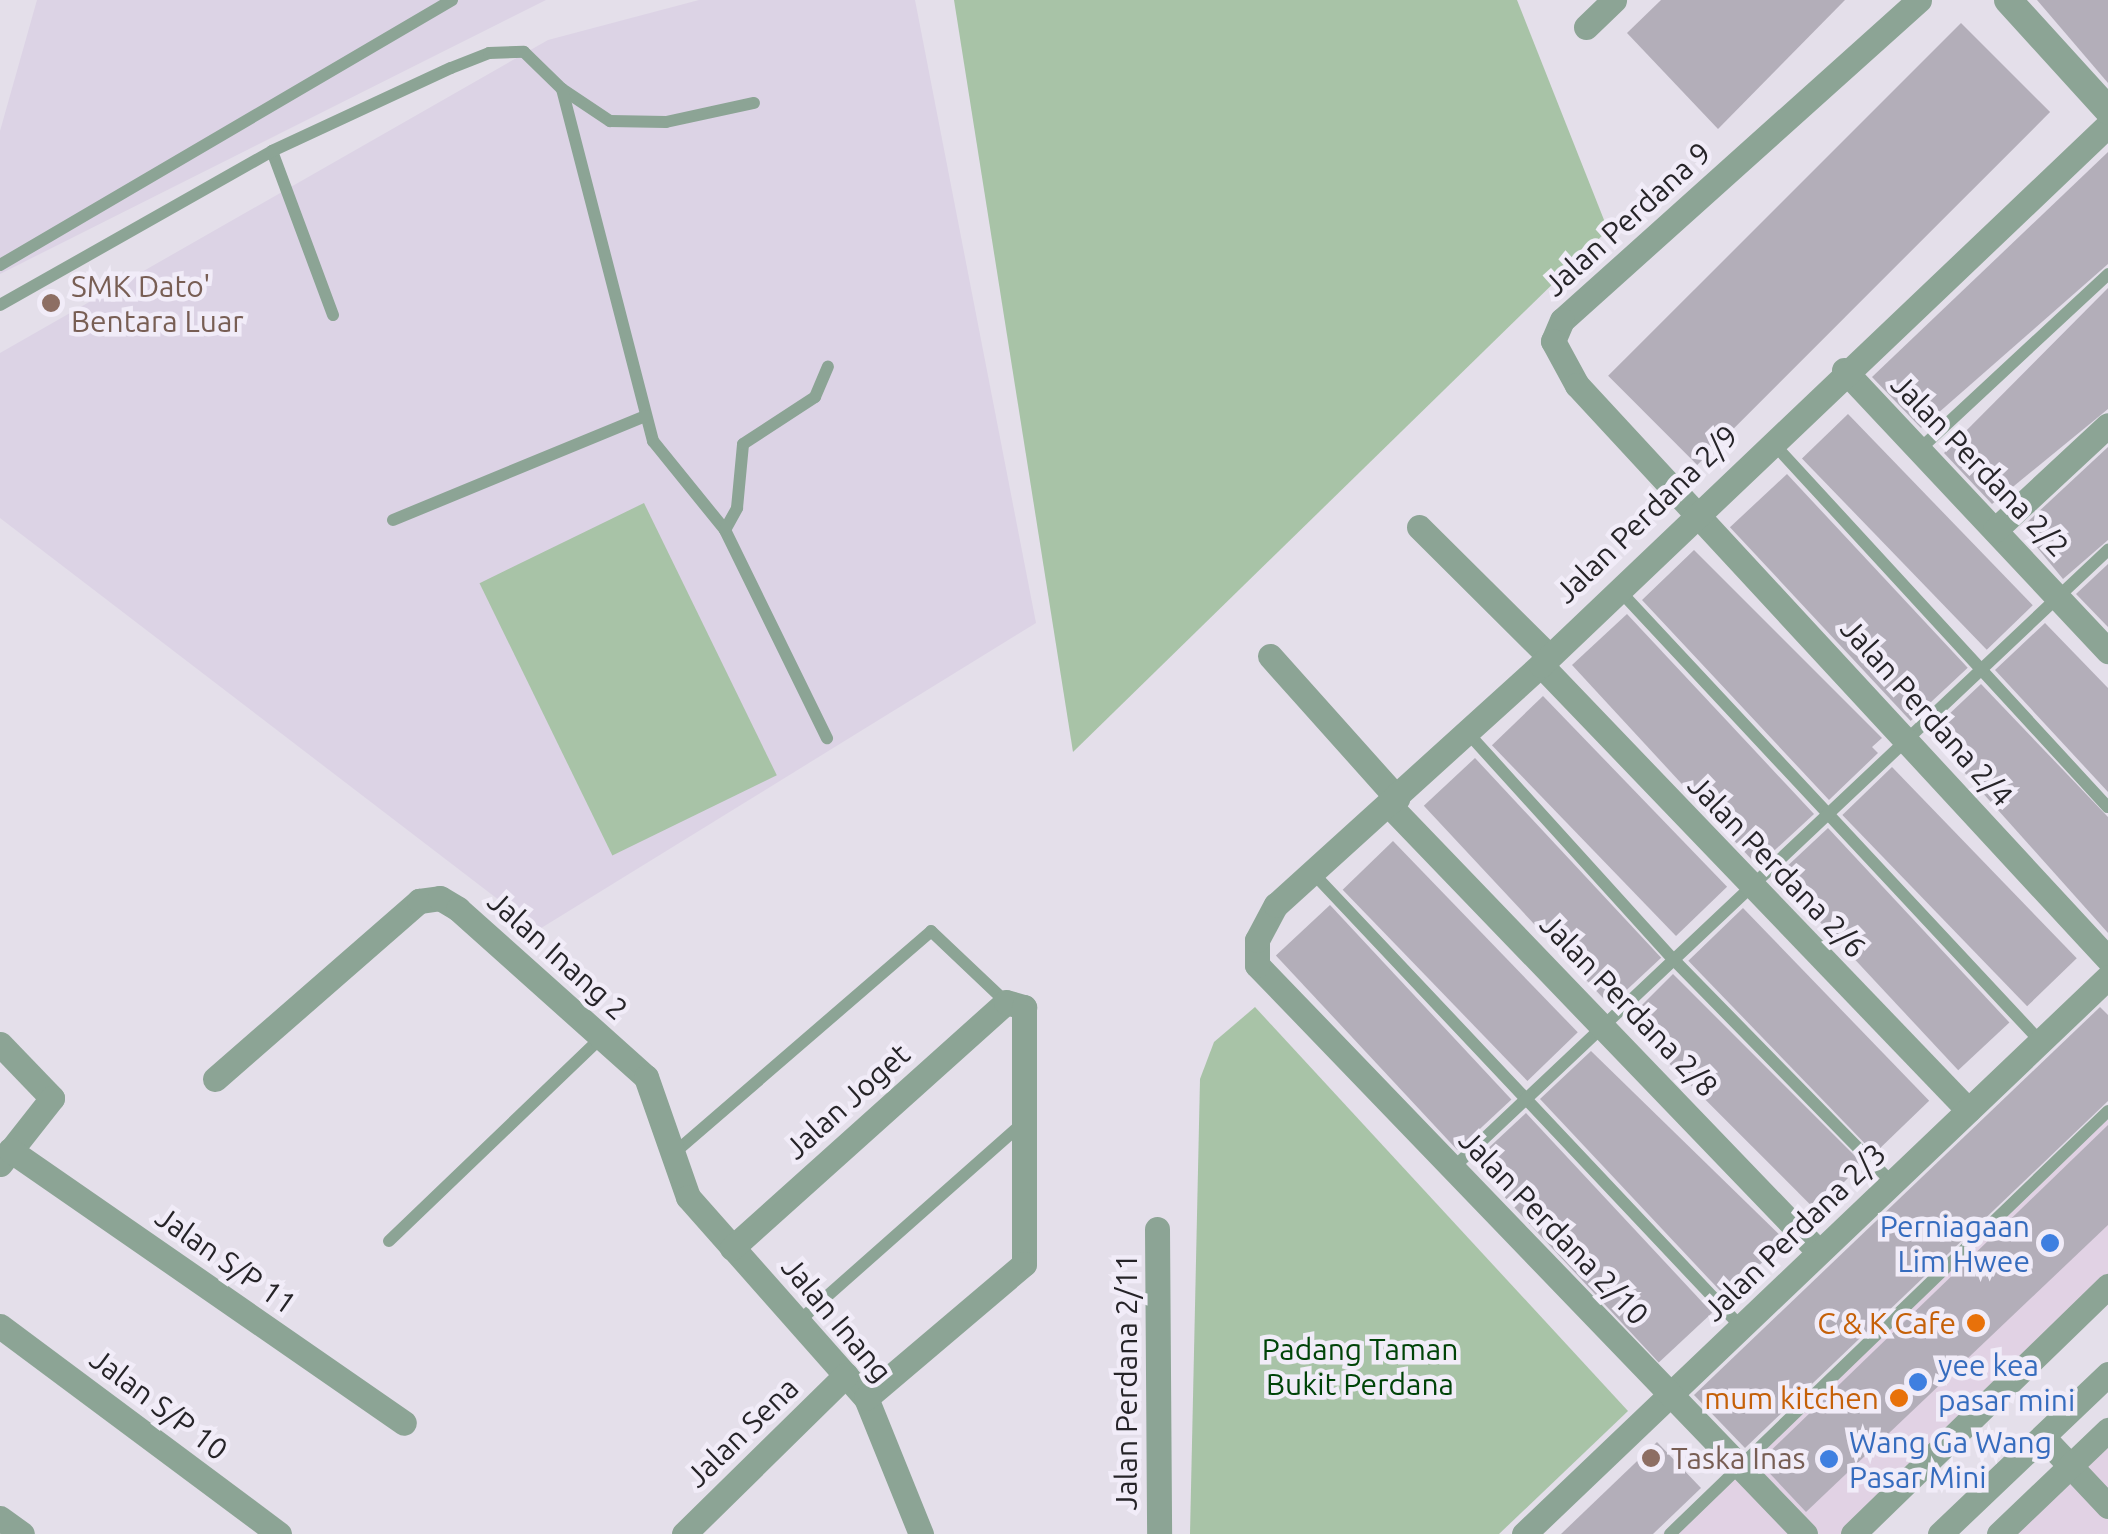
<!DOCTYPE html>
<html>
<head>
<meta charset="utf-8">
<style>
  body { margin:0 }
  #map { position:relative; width:2108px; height:1534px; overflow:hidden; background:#e4dfea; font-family:Ubuntu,sans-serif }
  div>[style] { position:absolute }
  .commercial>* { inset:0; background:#e1d2e4 }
  .built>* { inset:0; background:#dcd3e5 }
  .green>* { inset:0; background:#a8c3a7; transform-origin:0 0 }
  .building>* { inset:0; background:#b3aeb9; transform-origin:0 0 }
  .service>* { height:12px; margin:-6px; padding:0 6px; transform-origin:6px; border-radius:6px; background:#8ca495 }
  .minor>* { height:25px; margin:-12.5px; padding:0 12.5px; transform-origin:12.5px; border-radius:12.5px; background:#8ca495 }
  .tertiary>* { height:28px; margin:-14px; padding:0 14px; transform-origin:14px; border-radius:14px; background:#8ca495 }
  .dots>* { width:28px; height:28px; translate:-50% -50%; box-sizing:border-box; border:5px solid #f1ecf8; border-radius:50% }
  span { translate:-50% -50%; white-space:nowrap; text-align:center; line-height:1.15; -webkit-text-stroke:9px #f1ecf8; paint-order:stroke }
  .street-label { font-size:30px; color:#262428 }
  .education-label { font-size:30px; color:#785e54 }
  .left { translate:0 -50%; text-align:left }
  .shop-label { font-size:30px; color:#366cbe }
  .right { translate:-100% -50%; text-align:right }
  .food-label { font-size:30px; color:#c56008 }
  .park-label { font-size:30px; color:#004408 }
</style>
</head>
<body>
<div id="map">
  <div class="commercial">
    <i style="clip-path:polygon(2108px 1104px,2108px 1298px,1867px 1534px,1662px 1534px)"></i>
    <i style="clip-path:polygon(2108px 1419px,2108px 1534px,1987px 1534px)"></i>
  </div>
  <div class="built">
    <i style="clip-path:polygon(37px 0,546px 0,0 274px,0 131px)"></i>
    <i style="clip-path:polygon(699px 0,915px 0,1036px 623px,538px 930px,0 518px,0 353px,548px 40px)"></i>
  </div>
  <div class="green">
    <i style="clip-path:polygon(954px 0,1517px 0,1608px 230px,1073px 752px)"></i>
    <i style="left:644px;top:503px;width:303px;height:183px;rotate:64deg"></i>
    <i style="clip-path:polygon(1255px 1007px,1628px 1411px,1499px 1534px,1190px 1534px,1200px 1079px,1214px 1042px)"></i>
  </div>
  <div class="building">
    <i style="clip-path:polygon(1661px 0,1845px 0,1718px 129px,1627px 33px)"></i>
    <i style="clip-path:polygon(2037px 0,2108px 0,2108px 83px)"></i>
    <i style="left:1961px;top:23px;width:126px;height:499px;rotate:45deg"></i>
    <i style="clip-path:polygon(2108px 152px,2108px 264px,1921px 428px,1872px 377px)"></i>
    <i style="clip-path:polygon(2108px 288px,2108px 409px,1992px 504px,1944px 453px)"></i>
    <i style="left:1848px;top:414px;width:266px;height:64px;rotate:46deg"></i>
    <i style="clip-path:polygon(2108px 447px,2108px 540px,2063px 579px,2021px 528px)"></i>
    <i style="left:1787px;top:474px;width:265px;height:78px;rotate:47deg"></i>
    <i style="clip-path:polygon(1694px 550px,1882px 738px,1872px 747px,1878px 753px,1829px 800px,1642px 600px)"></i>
    <i style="clip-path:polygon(2108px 564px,2108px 627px,2076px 594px)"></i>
    <i style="clip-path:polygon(1627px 614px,1814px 814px,1763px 861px,1753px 861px,1572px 665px)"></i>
    <i style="clip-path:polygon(2045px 623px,2108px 688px,2108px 792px,1995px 670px)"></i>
    <i style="clip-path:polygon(1981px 684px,2108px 817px,2108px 933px,1929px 733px)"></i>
    <i style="left:1543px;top:696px;width:265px;height:71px;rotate:46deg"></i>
    <i style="left:1475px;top:758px;width:273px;height:70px;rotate:47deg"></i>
    <i style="left:1892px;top:767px;width:266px;height:69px;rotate:46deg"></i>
    <i style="left:1828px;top:828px;width:266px;height:70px;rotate:47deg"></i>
    <i style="left:1393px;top:841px;width:266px;height:70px;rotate:46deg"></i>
    <i style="left:1330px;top:905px;width:266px;height:74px;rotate:47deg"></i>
    <i style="left:1743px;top:908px;width:268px;height:76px;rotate:46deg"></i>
    <i style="left:1673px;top:974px;width:268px;height:66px;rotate:45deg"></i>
    <i style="clip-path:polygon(2100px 1007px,2108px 1015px,2108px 1101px,1745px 1448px,1694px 1395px)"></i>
    <i style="clip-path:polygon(1591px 1051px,1786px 1241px,1725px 1296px,1540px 1099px)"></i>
    <i style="left:1526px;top:1113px;width:273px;height:73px;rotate:47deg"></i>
    <i style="clip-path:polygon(2108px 1125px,2108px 1225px,1806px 1512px,1759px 1462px)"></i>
    <i style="clip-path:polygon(1657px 1442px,1701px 1488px,1653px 1534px,1561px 1534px)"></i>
  </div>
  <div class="service">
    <i style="left:562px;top:89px;width:58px;rotate:33.7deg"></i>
    <i style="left:610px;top:121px;width:56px;rotate:1deg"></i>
    <i style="left:666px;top:122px;width:90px;rotate:-12.2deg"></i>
    <i style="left:272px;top:151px;width:175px;rotate:69.6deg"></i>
    <i style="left:0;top:265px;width:524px;rotate:-30.38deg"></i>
    <i style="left:0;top:305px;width:313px;rotate:-29.5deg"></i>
    <i style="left:272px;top:151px;width:197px;rotate:-24.9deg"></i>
    <i style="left:451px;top:68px;width:41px;rotate:-21.5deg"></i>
    <i style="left:489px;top:53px;width:35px;rotate:-2deg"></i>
    <i style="left:524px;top:52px;width:53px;rotate:44.2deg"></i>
    <i style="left:562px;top:89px;width:364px;rotate:75.5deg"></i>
    <i style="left:653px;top:441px;width:114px;rotate:51deg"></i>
    <i style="left:725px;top:530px;width:232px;rotate:63.9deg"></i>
    <i style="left:1772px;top:442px;width:496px;rotate:47.4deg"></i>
    <i style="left:1920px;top:449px;width:257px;rotate:-42.9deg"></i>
    <i style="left:393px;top:520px;width:273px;rotate:-22.4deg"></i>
    <i style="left:725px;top:530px;width:25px;rotate:-61deg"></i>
    <i style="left:737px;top:508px;width:64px;rotate:-84.6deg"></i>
    <i style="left:743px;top:444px;width:86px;rotate:-33.1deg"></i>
    <i style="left:815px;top:397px;width:33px;rotate:-67deg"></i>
    <i style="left:1619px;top:590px;width:617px;rotate:46.97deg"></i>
    <i style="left:1467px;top:732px;width:308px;rotate:47.8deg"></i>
    <i style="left:1674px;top:960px;width:312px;rotate:45.6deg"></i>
    <i style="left:1312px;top:872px;width:625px;rotate:46.68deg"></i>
    <i style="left:673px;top:1154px;width:341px;rotate:-40.8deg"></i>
    <i style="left:931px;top:931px;width:103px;rotate:43.4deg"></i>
    <i style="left:1453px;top:1168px;width:901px;rotate:-43.34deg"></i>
    <i style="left:389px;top:1241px;width:295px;rotate:-43.8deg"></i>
    <i style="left:799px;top:1321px;width:298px;rotate:-41.5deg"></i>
    <i style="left:1670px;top:1534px;width:609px;rotate:-44deg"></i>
  </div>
  <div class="minor">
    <i style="left:1919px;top:0;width:479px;rotate:138.1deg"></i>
    <i style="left:1562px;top:320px;width:23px;rotate:113deg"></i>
    <i style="left:1553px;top:341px;width:50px;rotate:61.4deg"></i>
    <i style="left:1577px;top:385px;width:782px;rotate:47.23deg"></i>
    <i style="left:1586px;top:27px;width:39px;rotate:-44deg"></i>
    <i style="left:1844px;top:370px;width:386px;rotate:46.8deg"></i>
    <i style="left:1419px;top:527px;width:180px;rotate:44.8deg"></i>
    <i style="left:1995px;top:530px;width:154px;rotate:-42.9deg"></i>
    <i style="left:1270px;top:656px;width:191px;rotate:48.2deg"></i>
    <i style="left:1541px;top:665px;width:617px;rotate:46.18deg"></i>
    <i style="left:1389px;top:805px;width:620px;rotate:46.11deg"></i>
    <i style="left:0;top:1044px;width:75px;rotate:46.1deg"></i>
    <i style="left:52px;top:1098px;width:84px;rotate:128.2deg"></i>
    <i style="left:215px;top:1079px;width:271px;rotate:-41.1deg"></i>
    <i style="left:419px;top:901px;width:21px;rotate:-8deg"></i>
    <i style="left:440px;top:898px;width:21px;rotate:31deg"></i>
    <i style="left:458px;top:909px;width:252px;rotate:41.8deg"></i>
    <i style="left:646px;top:1077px;width:127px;rotate:70.7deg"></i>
    <i style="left:688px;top:1197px;width:268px;rotate:48.5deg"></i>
    <i style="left:866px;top:1398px;width:147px;rotate:68deg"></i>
    <i style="left:10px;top:1150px;width:479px;rotate:34.7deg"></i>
    <i style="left:1157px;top:1229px;width:305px;rotate:89.6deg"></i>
    <i style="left:732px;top:1248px;width:368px;rotate:-41.9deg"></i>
    <i style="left:1006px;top:1002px;width:19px;rotate:16deg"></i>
    <i style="left:1024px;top:1007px;width:257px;rotate:90deg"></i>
    <i style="left:1024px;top:1264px;width:207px;rotate:139.7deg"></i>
    <i style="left:0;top:1326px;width:348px;rotate:36.7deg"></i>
    <i style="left:2043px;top:1437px;width:95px;rotate:46.7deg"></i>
    <i style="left:0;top:1518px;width:27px;rotate:36deg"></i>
    <i style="left:684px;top:1534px;width:227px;rotate:-44.5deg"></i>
    <i style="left:1524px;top:1534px;width:807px;rotate:-43.64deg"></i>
    <i style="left:1805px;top:1534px;width:790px;rotate:-133.92deg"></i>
    <i style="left:1257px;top:965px;width:25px;rotate:-90deg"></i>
    <i style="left:1257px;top:940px;width:40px;rotate:-62deg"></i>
    <i style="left:1276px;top:905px;width:358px;rotate:-42.2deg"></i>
    <i style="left:1541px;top:665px;width:783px;rotate:-43.6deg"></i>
    <i style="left:1853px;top:1534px;width:356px;rotate:-44.2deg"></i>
    <i style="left:1940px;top:1534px;width:232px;rotate:-43.6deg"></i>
    <i style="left:1999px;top:1534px;width:151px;rotate:-43.7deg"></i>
  </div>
  <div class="tertiary">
    <i style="left:2008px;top:0;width:149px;rotate:47.7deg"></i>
  </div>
  <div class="dots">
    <i style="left:51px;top:303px;background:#8d6e63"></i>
    <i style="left:2050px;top:1243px;background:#3f7fe0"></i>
    <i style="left:1976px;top:1323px;background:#e8710a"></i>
    <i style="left:1918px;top:1382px;background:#3f7fe0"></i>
    <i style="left:1899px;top:1398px;background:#e8710a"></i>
    <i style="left:1651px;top:1458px;background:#8d6e63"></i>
    <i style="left:1829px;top:1459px;background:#3f7fe0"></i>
  </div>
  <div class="street-label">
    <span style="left:1627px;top:219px;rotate:-42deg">Jalan Perdana 9</span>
    <span style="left:1980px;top:465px;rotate:46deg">Jalan Perdana 2/2</span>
    <span style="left:1646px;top:514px;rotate:-44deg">Jalan Perdana 2/9</span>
    <span style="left:1927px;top:712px;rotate:48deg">Jalan Perdana 2/4</span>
    <span style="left:1777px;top:866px;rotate:46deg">Jalan Perdana 2/6</span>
    <span style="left:558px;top:955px;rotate:42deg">Jalan Inang 2</span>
    <span style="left:1629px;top:1005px;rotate:46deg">Jalan Perdana 2/8</span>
    <span style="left:847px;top:1101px;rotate:-42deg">Jalan Joget</span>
    <span style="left:1554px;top:1227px;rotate:46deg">Jalan Perdana 2/10</span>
    <span style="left:1794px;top:1232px;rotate:-44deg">Jalan Perdana 2/3</span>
    <span style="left:226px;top:1260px;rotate:35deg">Jalan S/P 11</span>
    <span style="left:837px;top:1319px;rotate:50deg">Jalan Inang</span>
    <span style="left:1126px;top:1382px;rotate:-90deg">Jalan Perdana 2/11</span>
    <span style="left:159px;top:1404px;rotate:37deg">Jalan S/P 10</span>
    <span style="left:742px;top:1432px;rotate:-44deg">Jalan Sena</span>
  </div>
  <div class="education-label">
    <span class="left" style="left:71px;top:303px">SMK Dato'<br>Bentara Luar</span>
    <span class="left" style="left:1671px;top:1458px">Taska Inas</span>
  </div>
  <div class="shop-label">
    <span class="right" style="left:2030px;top:1243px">Perniagaan<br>Lim Hwee</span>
    <span class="left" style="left:1938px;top:1382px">yee kea<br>pasar mini</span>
    <span class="left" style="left:1849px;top:1459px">Wang Ga Wang<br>Pasar Mini</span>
  </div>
  <div class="food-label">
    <span class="right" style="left:1956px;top:1323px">C &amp; K Cafe</span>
    <span class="right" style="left:1879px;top:1398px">mum kitchen</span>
  </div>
  <div class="park-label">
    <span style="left:1360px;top:1366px">Padang Taman<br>Bukit Perdana</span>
  </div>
</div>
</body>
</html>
